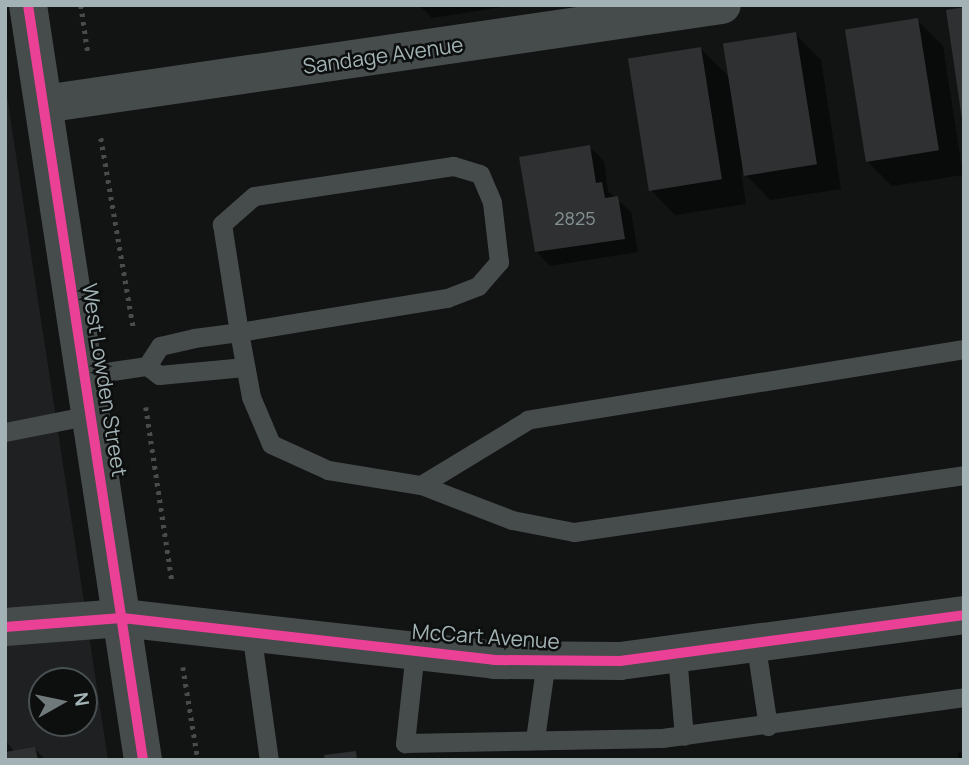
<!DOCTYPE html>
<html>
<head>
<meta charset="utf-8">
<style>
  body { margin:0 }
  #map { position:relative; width:969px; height:765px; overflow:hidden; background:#121313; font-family:Manrope,sans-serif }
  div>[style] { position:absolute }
  .built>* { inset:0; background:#1f2021 }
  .shadow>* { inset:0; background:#0007 }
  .building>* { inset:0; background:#2e3031; transform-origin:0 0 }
  .path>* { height:4.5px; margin-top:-2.25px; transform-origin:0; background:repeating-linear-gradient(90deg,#484c4d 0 3.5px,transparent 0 8.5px) }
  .service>* { height:19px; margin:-9.5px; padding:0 9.5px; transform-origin:9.5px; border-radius:9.5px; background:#464b4b }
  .minor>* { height:38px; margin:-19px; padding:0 19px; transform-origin:19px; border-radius:19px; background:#464b4b }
  .tertiary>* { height:38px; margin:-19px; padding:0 19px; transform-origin:19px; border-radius:19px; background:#464b4b }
  .cycleway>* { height:10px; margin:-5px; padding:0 5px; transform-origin:5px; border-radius:5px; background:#ea4096 }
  span { translate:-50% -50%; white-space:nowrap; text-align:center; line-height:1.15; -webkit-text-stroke:5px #0d0e0e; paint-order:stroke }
  .number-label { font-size:18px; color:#859294 }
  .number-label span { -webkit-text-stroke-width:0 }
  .street-label { font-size:21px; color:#a2b2b5 }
  .frame { position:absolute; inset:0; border:7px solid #a2b2b5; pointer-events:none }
  .north { position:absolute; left:28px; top:667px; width:70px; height:70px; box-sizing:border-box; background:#0d0e0e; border:2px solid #495051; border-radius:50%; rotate:81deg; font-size:19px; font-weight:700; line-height:28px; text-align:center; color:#a2b2b5 }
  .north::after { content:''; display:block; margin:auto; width:24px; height:32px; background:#707a7c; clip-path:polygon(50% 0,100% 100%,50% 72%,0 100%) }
</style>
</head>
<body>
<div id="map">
  <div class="built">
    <i style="clip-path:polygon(evenodd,5px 83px,108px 760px,5px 760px,5px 83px,42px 681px,84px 681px,84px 723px,42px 723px,42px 681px)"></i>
  </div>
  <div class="shadow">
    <i style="clip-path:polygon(419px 5px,502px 5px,502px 7px,432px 18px)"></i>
    <i style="clip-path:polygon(917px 20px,943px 46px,963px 175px,892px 186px,866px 160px)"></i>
    <i style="clip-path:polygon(795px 34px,821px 60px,841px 189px,770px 200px,741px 170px,746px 204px,675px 215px,650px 189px,701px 49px,730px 78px)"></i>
    <i style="clip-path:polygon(590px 147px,604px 161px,608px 191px,631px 212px,638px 252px,550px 266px,536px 251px)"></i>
    <i style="clip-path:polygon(5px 740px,15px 752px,35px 749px,46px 760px,5px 760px)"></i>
    <i style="clip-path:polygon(964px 752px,964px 760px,959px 760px,958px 753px)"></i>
  </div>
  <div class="building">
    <i style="clip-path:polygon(964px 7px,964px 118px,962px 119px,946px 10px)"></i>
    <i style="left:918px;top:18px;width:134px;height:74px;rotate:81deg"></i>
    <i style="left:796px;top:32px;width:134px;height:74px;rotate:81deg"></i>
    <i style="left:701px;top:47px;width:134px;height:74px;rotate:81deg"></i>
    <i style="clip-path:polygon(590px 145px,596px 183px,602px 182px,605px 198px,618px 196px,625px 239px,535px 252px,519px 157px)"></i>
    <i style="clip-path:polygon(35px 747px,38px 760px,5px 760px,5px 752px)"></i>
    <i style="clip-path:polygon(356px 751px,357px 760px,325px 760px,324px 755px)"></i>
  </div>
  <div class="path">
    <i style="left:81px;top:5px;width:49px;rotate:81.7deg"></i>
    <i style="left:101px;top:138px;width:191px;rotate:80.3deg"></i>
    <i style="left:146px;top:407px;width:177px;rotate:81.5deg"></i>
    <i style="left:183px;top:667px;width:94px;rotate:80.8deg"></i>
  </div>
  <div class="service">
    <i style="left:964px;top:349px;width:442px;rotate:170.8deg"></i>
    <i style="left:528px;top:420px;width:125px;rotate:148.7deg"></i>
    <i style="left:421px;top:485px;width:97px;rotate:21deg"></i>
    <i style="left:512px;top:520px;width:63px;rotate:11deg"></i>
    <i style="left:574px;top:532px;width:394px;rotate:-8.3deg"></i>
    <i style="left:147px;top:366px;width:24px;rotate:-57deg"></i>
    <i style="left:160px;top:346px;width:35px;rotate:-13deg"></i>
    <i style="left:194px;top:338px;width:45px;rotate:-7.6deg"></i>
    <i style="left:239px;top:332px;width:211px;rotate:-9.3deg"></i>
    <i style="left:447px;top:298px;width:33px;rotate:-21deg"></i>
    <i style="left:478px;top:286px;width:32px;rotate:-49deg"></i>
    <i style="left:499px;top:262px;width:60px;rotate:-96.7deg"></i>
    <i style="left:492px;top:202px;width:30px;rotate:-113deg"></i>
    <i style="left:480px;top:174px;width:28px;rotate:-163deg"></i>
    <i style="left:453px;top:166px;width:201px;rotate:171.4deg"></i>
    <i style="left:254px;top:196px;width:43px;rotate:138.8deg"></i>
    <i style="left:222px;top:224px;width:109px;rotate:81.1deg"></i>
    <i style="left:239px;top:332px;width:66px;rotate:79.5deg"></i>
    <i style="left:251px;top:397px;width:51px;rotate:66.9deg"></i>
    <i style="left:271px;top:444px;width:63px;rotate:24.5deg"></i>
    <i style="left:328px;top:470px;width:94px;rotate:9.2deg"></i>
    <i style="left:85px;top:375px;width:63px;rotate:-8.3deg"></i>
    <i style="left:147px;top:366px;width:15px;rotate:37deg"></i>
    <i style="left:159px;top:375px;width:86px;rotate:-5.3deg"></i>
    <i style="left:5px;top:432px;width:88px;rotate:-11.2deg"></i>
    <i style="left:251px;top:631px;width:130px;rotate:82.1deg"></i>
    <i style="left:756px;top:647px;width:80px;rotate:81.4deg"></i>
    <i style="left:415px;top:651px;width:93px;rotate:96.2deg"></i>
    <i style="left:405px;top:743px;width:257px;rotate:-1.1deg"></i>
    <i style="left:662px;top:738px;width:305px;rotate:-7.7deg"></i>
    <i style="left:677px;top:655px;width:81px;rotate:85.1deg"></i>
    <i style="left:535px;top:739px;width:79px;rotate:-82deg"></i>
  </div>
  <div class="minor">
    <i style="left:28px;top:5px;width:764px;rotate:81.34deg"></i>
    <i style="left:44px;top:104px;width:685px;rotate:-8.31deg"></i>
  </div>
  <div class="tertiary">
    <i style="left:5px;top:627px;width:117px;rotate:-4.4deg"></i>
    <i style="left:122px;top:618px;width:374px;rotate:6.4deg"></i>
    <i style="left:494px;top:660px;width:126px;rotate:0.5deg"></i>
    <i style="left:620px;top:661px;width:347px;rotate:-7.6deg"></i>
  </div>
  <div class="cycleway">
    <i style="left:28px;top:5px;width:764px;rotate:81.34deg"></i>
    <i style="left:5px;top:627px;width:117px;rotate:-4.4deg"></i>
    <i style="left:122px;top:618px;width:374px;rotate:6.4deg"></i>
    <i style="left:494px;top:660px;width:126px;rotate:0.5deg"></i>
    <i style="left:620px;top:661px;width:347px;rotate:-7.6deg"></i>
  </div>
  <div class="number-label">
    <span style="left:575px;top:218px">2825</span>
  </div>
  <div class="street-label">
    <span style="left:383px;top:55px;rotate:-8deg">Sandage Avenue</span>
    <span style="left:105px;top:380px;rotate:81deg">West Lowden Street</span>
    <span style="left:486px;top:636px;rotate:4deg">McCart Avenue</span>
  </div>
  <div class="frame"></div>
  <div class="north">N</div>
</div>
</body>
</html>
